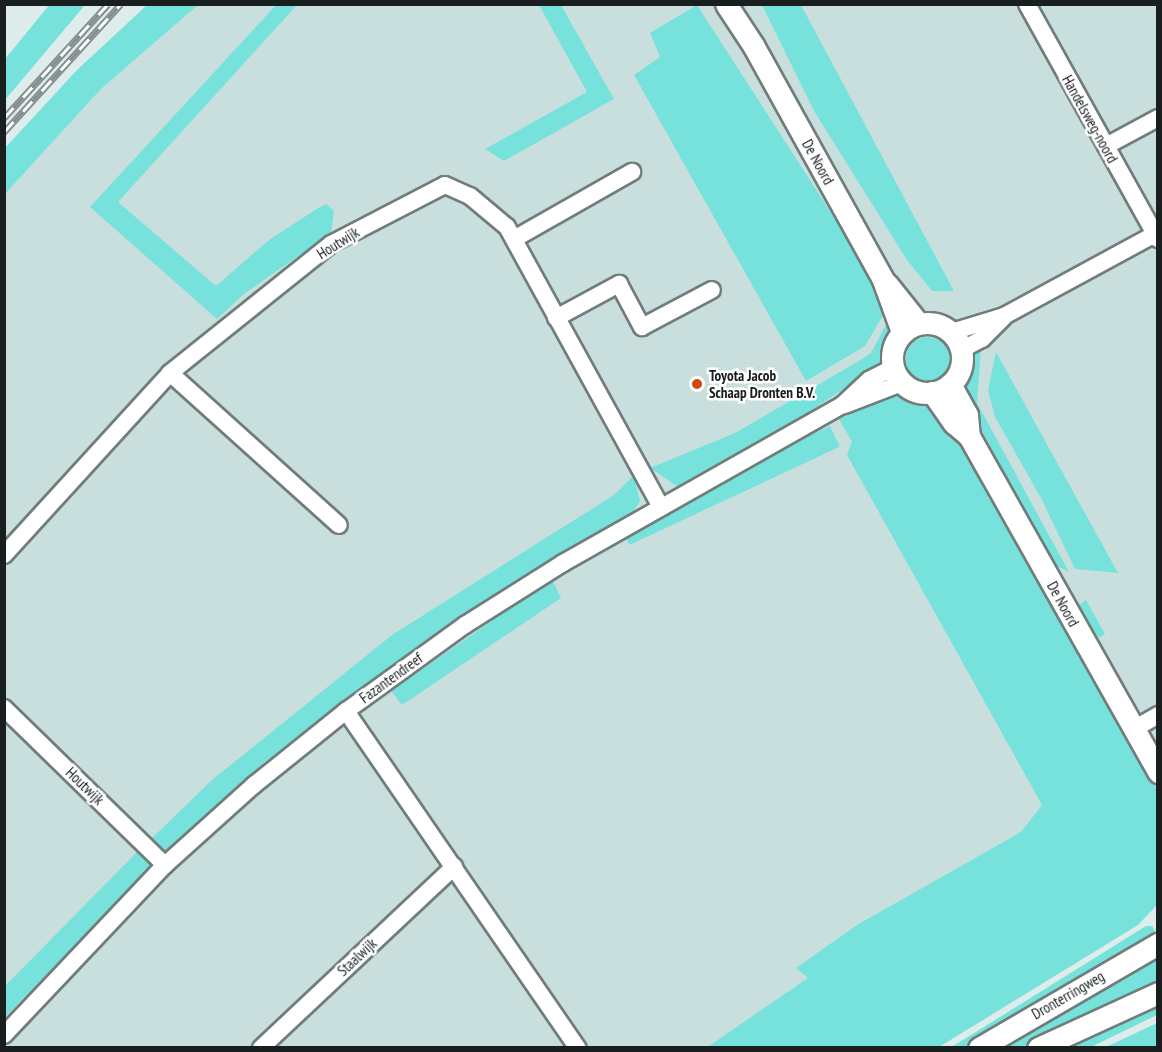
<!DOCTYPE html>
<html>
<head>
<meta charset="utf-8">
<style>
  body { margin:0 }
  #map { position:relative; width:1162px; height:1052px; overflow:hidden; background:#deeceb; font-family:"PT Sans Narrow",sans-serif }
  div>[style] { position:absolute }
  .built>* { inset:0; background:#c9dfdd }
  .green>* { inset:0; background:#77e2dc; transform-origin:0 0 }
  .round { border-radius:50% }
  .roads { filter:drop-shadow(2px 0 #707d7b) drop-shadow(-2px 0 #707d7b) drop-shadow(0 2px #707d7b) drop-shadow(0 -2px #707d7b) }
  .minor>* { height:16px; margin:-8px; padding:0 8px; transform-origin:8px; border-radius:8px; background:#fff }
  .major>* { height:21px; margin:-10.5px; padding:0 10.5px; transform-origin:10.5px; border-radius:10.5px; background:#fff }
  .major>.ring { margin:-10.5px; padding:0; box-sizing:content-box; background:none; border:21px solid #fff; border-radius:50% }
  .rail>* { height:7px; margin-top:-3.5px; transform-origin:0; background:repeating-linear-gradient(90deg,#fff 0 14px,#848e8d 0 28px); box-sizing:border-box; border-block:2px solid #848e8d }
  .dots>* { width:16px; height:16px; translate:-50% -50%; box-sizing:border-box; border:3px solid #fff; border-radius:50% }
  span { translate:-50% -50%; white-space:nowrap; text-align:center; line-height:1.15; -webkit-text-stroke:5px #fff; paint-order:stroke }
  .street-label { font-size:15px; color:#191e1e }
  .poi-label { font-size:15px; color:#191e1e; font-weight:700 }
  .left { translate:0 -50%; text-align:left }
  .frame { position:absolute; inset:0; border:6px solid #191e1e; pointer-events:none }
</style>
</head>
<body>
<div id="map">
  <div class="built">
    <i style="clip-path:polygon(198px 5px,1157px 5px,1157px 879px,909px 1047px,5px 1048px,5px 194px,100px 90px)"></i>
  </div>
  <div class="green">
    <i style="clip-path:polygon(50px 4px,85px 5px,5px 100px,5px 59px)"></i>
    <i style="clip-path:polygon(147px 5px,198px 5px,101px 89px,5px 194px,5px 148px,77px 70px)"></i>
    <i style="clip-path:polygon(276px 5px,297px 5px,118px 202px,216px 286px,269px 240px,318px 208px,326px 204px,334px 211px,331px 233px,244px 294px,217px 319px,90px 207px)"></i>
    <i style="clip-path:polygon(539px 5px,561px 5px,614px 99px,504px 161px,485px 149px,587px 92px)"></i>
    <i style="clip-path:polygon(697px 5px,870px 273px,885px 312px,865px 346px,806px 381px,634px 75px,660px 57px,650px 33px)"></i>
    <i style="clip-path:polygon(762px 5px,801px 5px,954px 291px,932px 291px,907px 260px,814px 111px)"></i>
    <i style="clip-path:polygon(889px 319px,892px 326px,889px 340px,879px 365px,784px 429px,678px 487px,650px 468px,735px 433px,859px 361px,871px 353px)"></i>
    <i class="round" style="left:906px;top:337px;width:44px;height:44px"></i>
    <i style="clip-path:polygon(981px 348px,977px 403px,1069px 572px,1053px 564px,974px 416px,962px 386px,972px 356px)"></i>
    <i style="clip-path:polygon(996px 352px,1118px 573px,1075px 569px,1041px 498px,995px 417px,988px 390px)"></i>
    <i style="clip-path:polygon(891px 395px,929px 403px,979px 469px,1157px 790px,1157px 905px,1138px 925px,939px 1047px,706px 1048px,808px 978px,796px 968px,857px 925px,1021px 832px,1042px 805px,847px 455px,852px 442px,839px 419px)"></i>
    <i style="left:830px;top:426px;width:23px;height:232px;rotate:65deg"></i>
    <i style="clip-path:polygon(634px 475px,640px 501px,632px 514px,570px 550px,374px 679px,266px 761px,165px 854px,149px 841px,212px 780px,392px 635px,614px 495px)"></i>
    <i style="clip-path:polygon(552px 579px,561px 598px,402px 705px,391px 691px)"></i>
    <i style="clip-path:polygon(1086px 600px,1105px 634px,1099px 638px,1076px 607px)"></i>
    <i style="clip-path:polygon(138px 851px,153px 865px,5px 1017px,5px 986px)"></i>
    <i style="clip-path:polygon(1146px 926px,1152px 926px,1157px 934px,971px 1047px,950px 1048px)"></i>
    <i style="clip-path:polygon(1157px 950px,1157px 988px,1022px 1047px,990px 1048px)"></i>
    <i style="clip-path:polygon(1157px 1000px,1157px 1015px,1091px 1047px,1046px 1048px)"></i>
    <i style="clip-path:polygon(1157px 1023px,1157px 1047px,1106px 1047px,1155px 1024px)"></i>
  </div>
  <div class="roads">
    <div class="minor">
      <i style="left:1027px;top:4px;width:269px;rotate:60.9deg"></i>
      <i style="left:1106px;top:146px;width:59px;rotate:-28.3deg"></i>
      <i style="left:514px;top:239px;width:136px;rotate:-29.6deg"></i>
      <i style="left:556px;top:318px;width:72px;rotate:-28.4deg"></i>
      <i style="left:619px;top:284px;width:49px;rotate:61.9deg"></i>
      <i style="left:642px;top:327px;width:79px;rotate:-27.9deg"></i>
      <i style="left:952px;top:332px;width:54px;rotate:-17.1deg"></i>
      <i style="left:1004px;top:316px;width:172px;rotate:-28.5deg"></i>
      <i style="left:961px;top:350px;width:24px;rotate:-28deg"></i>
      <i style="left:982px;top:339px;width:31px;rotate:-45deg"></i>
      <i style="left:170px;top:373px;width:227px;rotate:42deg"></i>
      <i style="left:845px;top:405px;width:61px;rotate:-21.1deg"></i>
      <i style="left:4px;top:555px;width:246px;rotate:-47.6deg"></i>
      <i style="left:170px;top:373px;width:206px;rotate:-38.7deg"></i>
      <i style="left:331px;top:244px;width:128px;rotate:-27.4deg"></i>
      <i style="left:445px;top:185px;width:27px;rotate:24deg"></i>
      <i style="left:470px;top:196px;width:48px;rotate:40deg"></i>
      <i style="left:507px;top:227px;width:320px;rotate:61.2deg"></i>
      <i style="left:4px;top:708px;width:225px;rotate:44.3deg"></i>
      <i style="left:346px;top:711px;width:409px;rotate:55.5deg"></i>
      <i style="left:1134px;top:729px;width:28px;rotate:-30deg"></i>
      <i style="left:4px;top:1035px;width:234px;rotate:-46.6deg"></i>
      <i style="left:165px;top:865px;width:120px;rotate:-42deg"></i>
      <i style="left:254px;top:785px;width:118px;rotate:-38.8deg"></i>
      <i style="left:346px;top:711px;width:147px;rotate:-35.9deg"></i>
      <i style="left:465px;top:625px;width:116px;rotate:-32.3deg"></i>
      <i style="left:563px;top:563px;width:319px;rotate:-29.5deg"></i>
      <i style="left:841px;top:406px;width:38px;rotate:-43deg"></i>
      <i style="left:869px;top:380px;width:27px;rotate:-27deg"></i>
      <i style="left:261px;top:1048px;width:265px;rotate:-43.2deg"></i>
    </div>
    <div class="major">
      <i style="left:726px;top:4px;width:49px;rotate:56.6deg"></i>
      <i style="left:753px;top:45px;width:269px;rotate:61deg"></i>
      <i style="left:883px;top:280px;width:55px;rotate:69.9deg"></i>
      <i style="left:887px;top:284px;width:50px;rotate:51.5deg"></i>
      <i class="ring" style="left:892px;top:323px;width:49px;height:49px"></i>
      <i style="left:950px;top:384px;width:35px;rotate:61deg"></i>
      <i style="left:967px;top:415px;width:21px;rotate:85deg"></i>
      <i style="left:932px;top:392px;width:38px;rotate:55deg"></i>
      <i style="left:954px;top:423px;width:20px;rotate:41deg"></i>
      <i style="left:969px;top:436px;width:386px;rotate:60.6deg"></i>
      <i style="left:979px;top:1048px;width:207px;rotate:-30.2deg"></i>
      <i style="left:1038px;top:1048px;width:132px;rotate:-24.6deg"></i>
    </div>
  </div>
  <div class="rail">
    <i style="left:4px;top:118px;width:154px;rotate:-47.6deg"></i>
    <i style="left:4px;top:132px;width:173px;rotate:-47.6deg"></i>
  </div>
  <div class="dots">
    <i style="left:697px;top:384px;background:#d04b09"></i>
  </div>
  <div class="street-label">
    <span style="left:1090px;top:119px;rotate:61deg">Handelsweg-noord</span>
    <span style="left:818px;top:162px;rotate:61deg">De Noord</span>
    <span style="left:338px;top:243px;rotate:-32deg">Houtwijk</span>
    <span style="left:1063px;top:604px;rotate:61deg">De Noord</span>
    <span style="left:391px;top:678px;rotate:-36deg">Fazantendreef</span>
    <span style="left:85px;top:786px;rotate:44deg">Houtwijk</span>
    <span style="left:357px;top:957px;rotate:-43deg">Staalwijk</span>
    <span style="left:1068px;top:995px;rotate:-30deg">Dronterringweg</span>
  </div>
  <div class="poi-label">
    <span class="left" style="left:709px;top:384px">Toyota Jacob<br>Schaap Dronten B.V.</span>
  </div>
  <div class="frame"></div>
</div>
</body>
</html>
